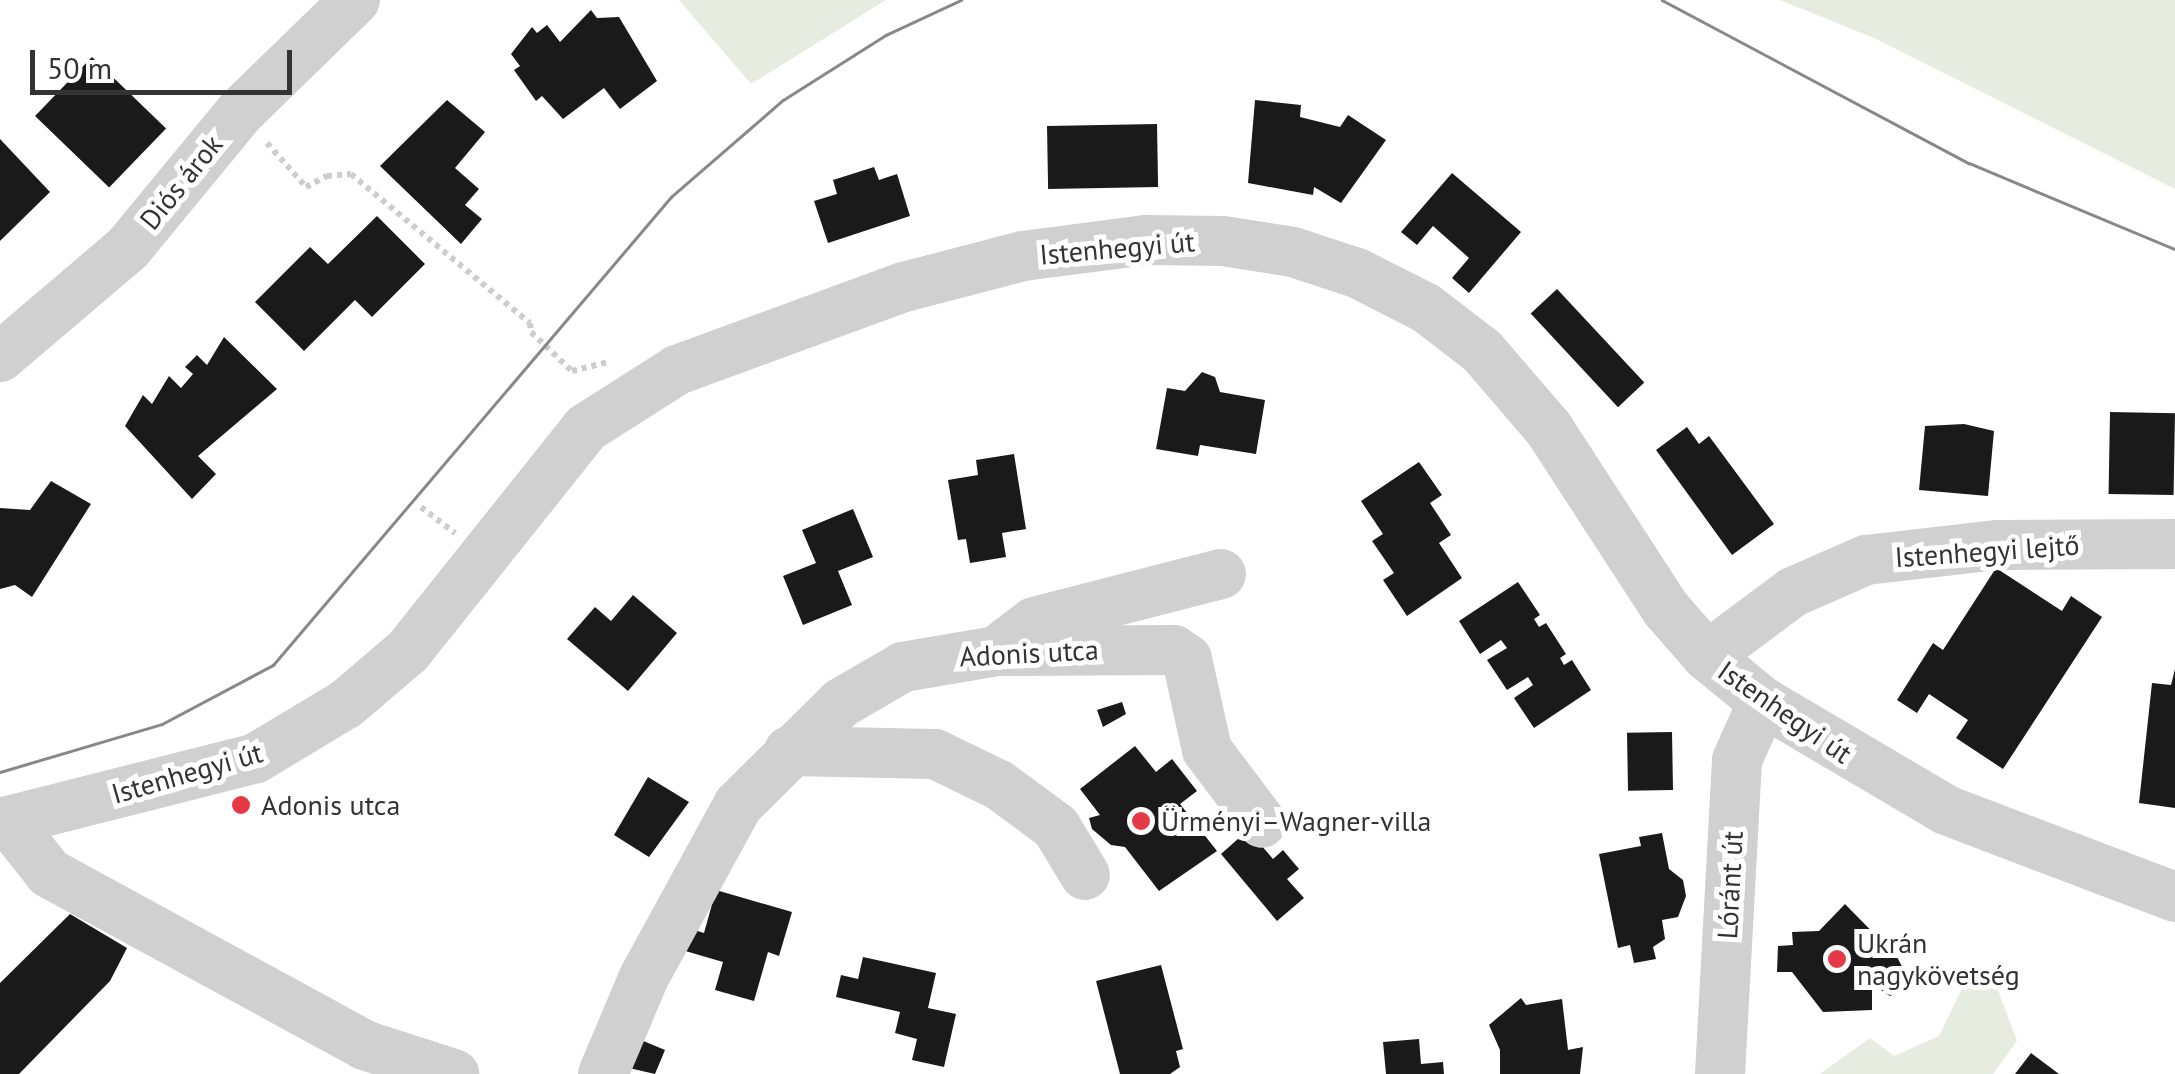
<!DOCTYPE html>
<html>
<head>
<meta charset="utf-8">
<style>
  body { margin:0 }
  #map { position:relative; width:2175px; height:1074px; overflow:hidden; background:#fff; font-family:"PT Sans",sans-serif }
  div>[style] { position:absolute }
  .green>* { inset:0; background:#e6ecdf }
  .building>* { inset:0; background:#1a1a1a; transform-origin:0 0 }
  .path>* { height:6px; margin-top:-3px; transform-origin:0; background:repeating-linear-gradient(90deg,#cdcdcd 0 5px,transparent 0 10px) }
  .minor>* { height:50px; margin:-25px; padding:0 25px; transform-origin:25px; border-radius:25px; background:#d0d0d0 }
  .tram>* { height:2.5px; margin:-1.25px; padding:0 1.25px; transform-origin:1.25px; border-radius:1.25px; background:#888 }
  .dots>* { width:28px; height:28px; translate:-50% -50%; box-sizing:border-box; border:5px solid #fff; border-radius:50% }
  span { translate:-50% -50%; white-space:nowrap; text-align:center; line-height:1.15; -webkit-text-stroke:10px #fff; paint-order:stroke }
  .street-label { font-size:28px; color:#333 }
  .poi-label { font-size:28px; color:#333 }
  .left { translate:0 -50%; text-align:left }
  .scale { position:absolute; left:30px; top:50px; width:262px; height:45px; box-sizing:border-box; border:5px solid #333; border-top:0; padding-left:12px; font-size:30px; line-height:35px; white-space:nowrap; color:#333; -webkit-text-stroke:8px #fff; paint-order:stroke }
</style>
</head>
<body>
<div id="map">
  <div class="green">
    <i style="clip-path:polygon(679px 0,886px 0,751px 84px)"></i>
    <i style="clip-path:polygon(1780px 0,2175px 0,2175px 189px,1874px 38px)"></i>
    <i style="clip-path:polygon(1967px 978px,1994px 979px,2017px 1041px,1993px 1074px,1820px 1074px,1870px 1038px,1894px 1056px,1939px 1036px)"></i>
  </div>
  <div class="building">
    <i style="clip-path:polygon(591px 10px,597px 18px,619px 17px,657px 81px,620px 109px,604px 88px,563px 119px,542px 96px,536px 101px,514px 70px,520px 66px,511px 54px,532px 27px,537px 33px,547px 25px,560px 42px)"></i>
    <i style="left:92px;top:57px;width:103px;height:82px;rotate:44deg"></i>
    <i style="clip-path:polygon(447px 100px,485px 132px,455px 168px,479px 189px,465px 205px,482px 219px,461px 244px,380px 166px)"></i>
    <i style="clip-path:polygon(1255px 100px,1301px 105px,1300px 117px,1340px 127px,1348px 115px,1386px 140px,1341px 203px,1314px 187px,1313px 195px,1248px 183px)"></i>
    <i style="left:1157px;top:124px;width:63px;height:110px;rotate:89deg"></i>
    <i style="clip-path:polygon(0 139px,50px 192px,0 241px)"></i>
    <i style="clip-path:polygon(874px 167px,879px 180px,897px 174px,910px 216px,828px 243px,814px 201px,837px 194px,833px 180px)"></i>
    <i style="clip-path:polygon(1452px 173px,1521px 232px,1469px 293px,1452px 278px,1469px 258px,1433px 226px,1417px 245px,1401px 232px)"></i>
    <i style="clip-path:polygon(377px 216px,425px 264px,372px 317px,355px 300px,304px 351px,255px 302px,310px 247px,328px 264px)"></i>
    <i style="left:1557px;top:289px;width:128px;height:36px;rotate:47deg"></i>
    <i style="clip-path:polygon(224px 337px,277px 389px,198px 456px,216px 474px,192px 499px,125px 426px,143px 395px,152px 404px,169px 376px,181px 388px,193px 374px,185px 367px,197px 355px,207px 365px)"></i>
    <i style="clip-path:polygon(1202px 372px,1215px 377px,1220px 392px,1265px 400px,1256px 454px,1200px 445px,1198px 456px,1156px 449px,1167px 388px,1185px 391px)"></i>
    <i style="left:2110px;top:412px;width:65px;height:82px;rotate:1deg"></i>
    <i style="clip-path:polygon(1964px 424px,1994px 431px,1988px 496px,1919px 490px,1925px 426px)"></i>
    <i style="clip-path:polygon(1687px 427px,1699px 444px,1709px 436px,1774px 524px,1732px 555px,1656px 450px)"></i>
    <i style="clip-path:polygon(1014px 454px,1026px 529px,1002px 533px,1006px 557px,970px 563px,966px 539px,958px 540px,948px 480px,978px 475px,976px 460px)"></i>
    <i style="clip-path:polygon(1419px 462px,1442px 495px,1430px 503px,1451px 535px,1439px 543px,1462px 578px,1407px 616px,1383px 580px,1394px 573px,1372px 541px,1383px 534px,1361px 501px)"></i>
    <i style="clip-path:polygon(51px 481px,91px 504px,32px 597px,15px 585px,0 589px,0 508px,30px 510px)"></i>
    <i style="clip-path:polygon(853px 509px,873px 557px,838px 571px,852px 605px,803px 625px,783px 576px,816px 563px,802px 530px)"></i>
    <i style="clip-path:polygon(1996px 568px,2062px 611px,2071px 596px,2102px 617px,2003px 769px,1956px 738px,1968px 720px,1929px 694px,1917px 713px,1897px 700px,1933px 643px,1943px 650px)"></i>
    <i style="clip-path:polygon(1518px 582px,1540px 615px,1534px 619px,1539px 627px,1546px 623px,1566px 654px,1560px 658px,1564px 665px,1572px 660px,1591px 690px,1534px 728px,1514px 698px,1533px 685px,1528px 677px,1507px 690px,1487px 660px,1507px 648px,1501px 640px,1480px 654px,1459px 621px)"></i>
    <i style="clip-path:polygon(633px 595px,677px 633px,628px 691px,567px 639px,595px 607px,611px 621px)"></i>
    <i style="clip-path:polygon(2175px 669px,2175px 808px,2139px 803px,2152px 683px,2171px 685px)"></i>
    <i style="clip-path:polygon(1122px 702px,1126px 714px,1103px 727px,1097px 710px)"></i>
    <i style="left:1672px;top:732px;width:58px;height:45px;rotate:89deg"></i>
    <i style="clip-path:polygon(1135px 746px,1156px 772px,1172px 759px,1197px 791px,1180px 804px,1217px 851px,1159px 891px,1125px 847px,1111px 845px,1092px 829px,1089px 818px,1100px 815px,1080px 789px)"></i>
    <i style="clip-path:polygon(648px 777px,689px 802px,649px 857px,614px 835px)"></i>
    <i style="clip-path:polygon(1248px 830px,1273px 859px,1283px 850px,1299px 869px,1287px 879px,1304px 898px,1277px 921px,1221px 854px)"></i>
    <i style="clip-path:polygon(1662px 833px,1669px 869px,1683px 880px,1686px 896px,1678px 917px,1662px 920px,1665px 939px,1653px 947px,1656px 959px,1634px 963px,1630px 945px,1618px 948px,1599px 854px,1641px 846px,1639px 837px)"></i>
    <i style="clip-path:polygon(716px 890px,792px 912px,779px 956px,768px 952px,754px 1001px,715px 990px,723px 962px,682px 950px,688px 928px,704px 933px)"></i>
    <i style="clip-path:polygon(1845px 904px,1897px 957px,1907px 976px,1902px 990px,1890px 996px,1872px 984px,1872px 1010px,1823px 1012px,1792px 972px,1777px 972px,1778px 946px,1793px 945px,1792px 932px,1819px 931px)"></i>
    <i style="clip-path:polygon(70px 914px,127px 948px,110px 981px,19px 1074px,0 1074px,0 983px)"></i>
    <i style="clip-path:polygon(863px 957px,936px 973px,928px 1008px,956px 1014px,944px 1067px,912px 1060px,917px 1039px,895px 1033px,900px 1012px,836px 997px,841px 975px,858px 979px)"></i>
    <i style="clip-path:polygon(1161px 965px,1183px 1049px,1176px 1051px,1180px 1067px,1170px 1074px,1120px 1074px,1096px 981px)"></i>
    <i style="clip-path:polygon(1521px 998px,1526px 1005px,1562px 999px,1568px 1050px,1583px 1047px,1580px 1074px,1500px 1074px,1500px 1050px,1489px 1025px)"></i>
    <i style="clip-path:polygon(1419px 1039px,1421px 1064px,1443px 1062px,1444px 1074px,1386px 1074px,1383px 1042px)"></i>
    <i style="clip-path:polygon(641px 1040px,665px 1050px,655px 1074px,629px 1068px)"></i>
    <i style="clip-path:polygon(2031px 1053px,2059px 1074px,2015px 1074px)"></i>
  </div>
  <div class="path">
    <i style="left:267px;top:143px;width:59px;rotate:48.4deg"></i>
    <i style="left:306px;top:187px;width:24px;rotate:-28deg"></i>
    <i style="left:327px;top:176px;width:24px;rotate:-5deg"></i>
    <i style="left:351px;top:174px;width:233px;rotate:39.8deg"></i>
    <i style="left:530px;top:323px;width:9px;rotate:84deg"></i>
    <i style="left:531px;top:332px;width:57px;rotate:43.6deg"></i>
    <i style="left:572px;top:371px;width:36px;rotate:-14deg"></i>
    <i style="left:421px;top:507px;width:43px;rotate:37.4deg"></i>
  </div>
  <div class="minor">
    <i style="left:0;top:357px;width:168px;rotate:-40.4deg"></i>
    <i style="left:128px;top:248px;width:178px;rotate:-50.5deg"></i>
    <i style="left:241px;top:111px;width:159px;rotate:-44.2deg"></i>
    <i style="left:1005px;top:644px;width:36px;rotate:-37deg"></i>
    <i style="left:1034px;top:622px;width:193px;rotate:-14.4deg"></i>
    <i style="left:1707px;top:656px;width:107px;rotate:-36.7deg"></i>
    <i style="left:1793px;top:592px;width:80px;rotate:-23.7deg"></i>
    <i style="left:1866px;top:560px;width:133px;rotate:-6.5deg"></i>
    <i style="left:1998px;top:545px;width:177px;rotate:-0.3deg"></i>
    <i style="left:789px;top:751px;width:146px;rotate:1.2deg"></i>
    <i style="left:935px;top:754px;width:71px;rotate:25.8deg"></i>
    <i style="left:999px;top:785px;width:71px;rotate:36.4deg"></i>
    <i style="left:1056px;top:827px;width:56px;rotate:58.9deg"></i>
    <i style="left:8px;top:821px;width:66px;rotate:51.7deg"></i>
    <i style="left:49px;top:873px;width:359px;rotate:28.6deg"></i>
    <i style="left:364px;top:1045px;width:95px;rotate:17.9deg"></i>
    <i style="left:0;top:823px;width:264px;rotate:-14.2deg"></i>
    <i style="left:256px;top:758px;width:105px;rotate:-31deg"></i>
    <i style="left:346px;top:704px;width:82px;rotate:-40.5deg"></i>
    <i style="left:408px;top:651px;width:285px;rotate:-51.4deg"></i>
    <i style="left:586px;top:428px;width:108px;rotate:-32.5deg"></i>
    <i style="left:677px;top:370px;width:242px;rotate:-20.1deg"></i>
    <i style="left:904px;top:287px;width:123px;rotate:-14.6deg"></i>
    <i style="left:1023px;top:256px;width:125px;rotate:-7.4deg"></i>
    <i style="left:1147px;top:240px;width:76px;rotate:0.8deg"></i>
    <i style="left:1223px;top:241px;width:71px;rotate:8.9deg"></i>
    <i style="left:1293px;top:252px;width:67px;rotate:18.2deg"></i>
    <i style="left:1357px;top:273px;width:77px;rotate:26.9deg"></i>
    <i style="left:1426px;top:308px;width:71px;rotate:37.5deg"></i>
    <i style="left:1482px;top:351px;width:103px;rotate:49.3deg"></i>
    <i style="left:1549px;top:429px;width:215px;rotate:57deg"></i>
    <i style="left:1666px;top:609px;width:62px;rotate:48.9deg"></i>
    <i style="left:1707px;top:656px;width:72px;rotate:39.4deg"></i>
    <i style="left:1763px;top:702px;width:212px;rotate:30.5deg"></i>
    <i style="left:1946px;top:810px;width:245px;rotate:20.8deg"></i>
    <i style="left:603px;top:1074px;width:105px;rotate:-67.1deg"></i>
    <i style="left:644px;top:977px;width:196px;rotate:-61.3deg"></i>
    <i style="left:738px;top:805px;width:145px;rotate:-44.7deg"></i>
    <i style="left:841px;top:703px;width:72px;rotate:-30.1deg"></i>
    <i style="left:903px;top:667px;width:95px;rotate:-9.7deg"></i>
    <i style="left:997px;top:651px;width:177px;rotate:-0.3deg"></i>
    <i style="left:1174px;top:650px;width:16px;rotate:35deg"></i>
    <i style="left:1187px;top:659px;width:93px;rotate:77.6deg"></i>
    <i style="left:1207px;top:750px;width:91px;rotate:53deg"></i>
    <i style="left:1720px;top:1074px;width:314px;rotate:-86.9deg"></i>
    <i style="left:1737px;top:760px;width:64px;rotate:-65.9deg"></i>
  </div>
  <div class="tram">
    <i style="left:1662px;top:0;width:348px;rotate:28deg"></i>
    <i style="left:1969px;top:163px;width:223px;rotate:22.7deg"></i>
    <i style="left:0;top:772px;width:169px;rotate:-16.5deg"></i>
    <i style="left:162px;top:724px;width:126px;rotate:-28deg"></i>
    <i style="left:273px;top:665px;width:614px;rotate:-49.62deg"></i>
    <i style="left:671px;top:197px;width:148px;rotate:-40.9deg"></i>
    <i style="left:783px;top:100px;width:122px;rotate:-32.3deg"></i>
    <i style="left:886px;top:35px;width:83px;rotate:-25deg"></i>
  </div>
  <div class="dots">
    <i style="left:241px;top:805px;background:#e63946"></i>
    <i style="left:1141px;top:821px;background:#e63946"></i>
    <i style="left:1837px;top:959px;background:#e63946"></i>
  </div>
  <div class="street-label">
    <span style="left:181px;top:182px;rotate:-51deg">Diós árok</span>
    <span style="left:1117px;top:248px;rotate:-5deg">Istenhegyi út</span>
    <span style="left:1987px;top:551px;rotate:-4deg">Istenhegyi lejtő</span>
    <span style="left:1029px;top:653px;rotate:-3deg">Adonis utca</span>
    <span style="left:1785px;top:712px;rotate:35deg">Istenhegyi út</span>
    <span style="left:187px;top:773px;rotate:-16deg">Istenhegyi út</span>
    <span style="left:1730px;top:885px;rotate:-87deg">Lóránt út</span>
  </div>
  <div class="poi-label">
    <span class="left" style="left:261px;top:805px">Adonis utca</span>
    <span class="left" style="left:1161px;top:821px">Ürményi–Wagner-villa</span>
    <span class="left" style="left:1857px;top:959px">Ukrán<br>nagykövetség</span>
  </div>
  <div class="scale">50 m</div>
</div>
</body>
</html>
